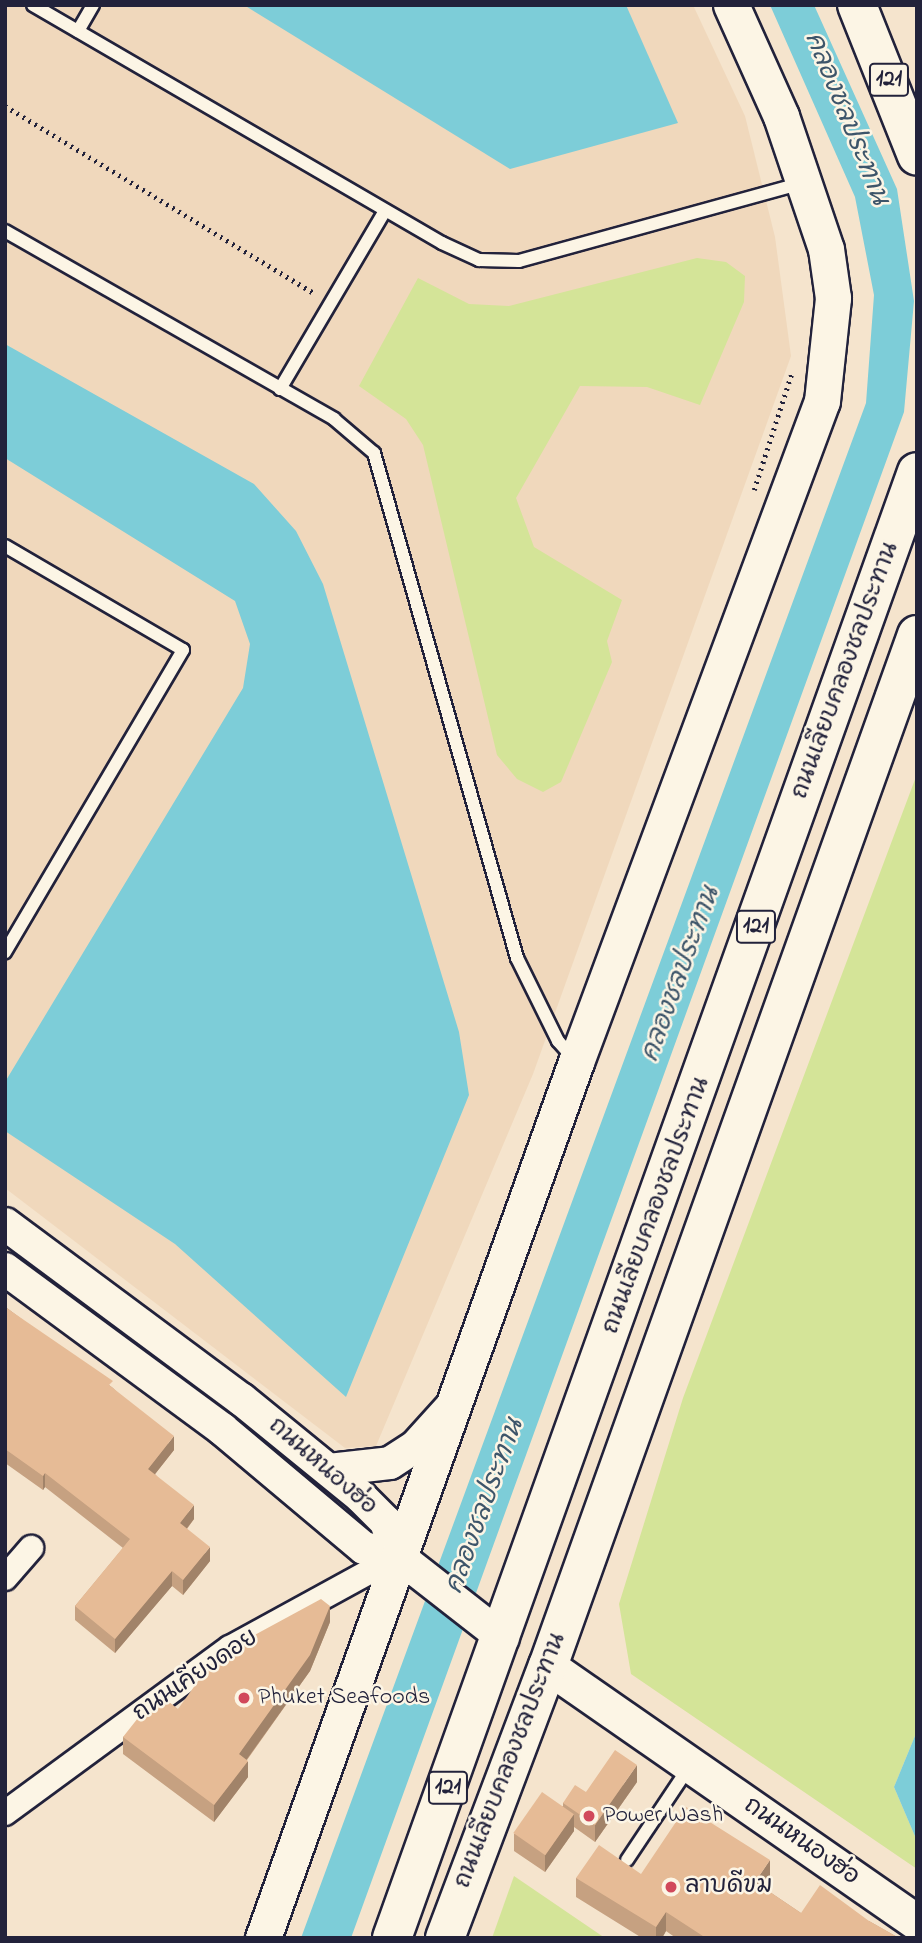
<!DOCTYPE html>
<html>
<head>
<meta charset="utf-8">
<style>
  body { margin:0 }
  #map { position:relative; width:922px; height:1943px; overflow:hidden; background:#f5e4cd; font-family:"Indie Flower","Playpen Sans Thai",sans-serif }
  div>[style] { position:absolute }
  .built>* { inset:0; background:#f0d8bc }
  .green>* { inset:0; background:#d4e498 }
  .water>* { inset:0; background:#7dcdd8 }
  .path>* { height:4.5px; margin-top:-2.25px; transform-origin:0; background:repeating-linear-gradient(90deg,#22223b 0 2px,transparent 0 7px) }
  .roads { filter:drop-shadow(2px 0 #22223b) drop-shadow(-2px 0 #22223b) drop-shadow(0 2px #22223b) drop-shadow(0 -2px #22223b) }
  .service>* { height:12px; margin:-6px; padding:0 6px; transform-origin:6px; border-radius:6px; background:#fcf5e5 }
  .minor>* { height:24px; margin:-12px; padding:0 12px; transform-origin:12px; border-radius:12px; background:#fcf5e5 }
  .tertiary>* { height:32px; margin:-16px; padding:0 16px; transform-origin:16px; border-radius:16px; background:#fcf5e5 }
  .secondary>* { height:35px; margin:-17.5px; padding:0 17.5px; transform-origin:17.5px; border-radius:17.5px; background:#fcf5e5 }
  .primary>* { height:38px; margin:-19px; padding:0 19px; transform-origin:19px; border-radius:19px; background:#fcf5e5 }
  .wall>* { inset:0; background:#c6a181 }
  .shaded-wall>* { inset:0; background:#a18369 }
  .building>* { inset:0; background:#e6bb96; transform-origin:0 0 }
  .dots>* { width:19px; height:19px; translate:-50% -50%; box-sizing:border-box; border:4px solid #fcf5e5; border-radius:50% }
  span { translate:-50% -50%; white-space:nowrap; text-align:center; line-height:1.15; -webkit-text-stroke:5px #fcf5e5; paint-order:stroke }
  .shield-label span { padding:2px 5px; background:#fcf5e5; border:2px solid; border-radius:5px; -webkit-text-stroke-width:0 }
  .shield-label { font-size:23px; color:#22223b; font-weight:700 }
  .street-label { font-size:24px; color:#22223b }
  .poi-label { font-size:24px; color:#22223b }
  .left { translate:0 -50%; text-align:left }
  .water-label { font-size:26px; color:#3d556a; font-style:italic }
  .frame { position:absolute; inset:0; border:7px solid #22223b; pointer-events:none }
</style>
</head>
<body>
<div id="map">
  <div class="built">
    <i style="clip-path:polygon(5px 5px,693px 5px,745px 116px,775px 237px,791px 356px,533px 1074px,376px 1446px,345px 1448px,5px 1188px)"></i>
  </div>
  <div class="green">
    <i style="clip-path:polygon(697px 258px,726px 262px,745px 276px,744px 302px,700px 405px,647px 387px,580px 386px,516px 498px,534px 547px,622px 600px,607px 641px,612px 662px,561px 782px,543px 792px,517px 779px,497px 755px,423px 445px,406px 419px,359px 386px,418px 278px,469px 304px,509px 306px)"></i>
    <i style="clip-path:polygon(917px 774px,917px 1731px,894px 1787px,917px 1841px,917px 1869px,631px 1674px,619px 1604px,683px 1398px)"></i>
    <i style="clip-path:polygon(514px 1876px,605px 1938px,492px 1938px)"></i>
  </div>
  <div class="water">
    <i style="clip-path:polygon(244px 5px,626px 5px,678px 123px,510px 169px)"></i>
    <i style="clip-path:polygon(770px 5px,814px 5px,897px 189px,914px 301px,904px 412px,351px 1938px,301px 1938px,866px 403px,874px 295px,855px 197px)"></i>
    <i style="clip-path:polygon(5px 344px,254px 484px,296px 531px,323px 584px,459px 1032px,469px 1095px,346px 1397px,175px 1244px,5px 1131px,5px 1082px,243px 688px,250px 644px,235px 601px,5px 458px)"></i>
    <i style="clip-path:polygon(917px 1731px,917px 1841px,894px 1787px)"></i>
  </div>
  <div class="path">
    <i style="left:5px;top:106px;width:363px;rotate:31.2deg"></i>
    <i style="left:754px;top:490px;width:124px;rotate:-72.1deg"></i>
  </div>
  <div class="roads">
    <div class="service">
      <i style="left:33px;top:5px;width:473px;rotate:30.2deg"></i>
      <i style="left:442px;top:243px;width:41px;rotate:24.7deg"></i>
      <i style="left:479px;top:260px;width:40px;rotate:1.4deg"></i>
      <i style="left:519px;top:261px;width:294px;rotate:-15.4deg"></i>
      <i style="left:78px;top:31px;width:30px;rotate:-60deg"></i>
      <i style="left:5px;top:231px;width:379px;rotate:29.7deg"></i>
      <i style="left:334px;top:419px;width:52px;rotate:40.4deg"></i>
      <i style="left:374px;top:453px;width:525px;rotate:74.19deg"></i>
      <i style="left:517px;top:958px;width:93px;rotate:63.7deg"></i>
      <i style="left:558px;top:1041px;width:24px;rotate:48deg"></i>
      <i style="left:280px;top:389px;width:207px;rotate:-59.5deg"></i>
      <i style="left:5px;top:546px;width:206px;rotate:30.3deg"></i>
      <i style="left:183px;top:650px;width:351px;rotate:120.5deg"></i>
      <i style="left:627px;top:1860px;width:112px;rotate:-56.3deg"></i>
    </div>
    <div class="minor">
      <i style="left:5px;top:1578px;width:40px;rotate:-49deg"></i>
      <i style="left:5px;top:1813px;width:279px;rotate:-36.3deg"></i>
      <i style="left:230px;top:1648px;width:192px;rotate:-28.7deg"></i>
    </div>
    <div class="tertiary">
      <i style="left:5px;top:1224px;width:294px;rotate:36.6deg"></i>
      <i style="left:241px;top:1399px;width:155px;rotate:39.2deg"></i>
      <i style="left:361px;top:1497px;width:35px;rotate:45deg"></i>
      <i style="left:386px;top:1522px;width:36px;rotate:71deg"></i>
      <i style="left:5px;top:1269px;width:270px;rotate:36.4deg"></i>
      <i style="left:222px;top:1429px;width:185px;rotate:40deg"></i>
      <i style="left:364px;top:1548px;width:35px;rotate:13deg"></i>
      <i style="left:398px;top:1556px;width:133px;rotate:38deg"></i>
      <i style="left:329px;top:1470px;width:61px;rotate:-6.5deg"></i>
      <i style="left:390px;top:1463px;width:31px;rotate:-33deg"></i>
      <i style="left:416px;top:1446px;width:54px;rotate:-48deg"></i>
    </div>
    <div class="secondary">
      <i style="left:548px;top:1666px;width:449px;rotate:34.8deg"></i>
      <i style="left:263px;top:1938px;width:930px;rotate:-70.34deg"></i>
      <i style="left:576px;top:1062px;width:705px;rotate:-69.59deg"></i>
      <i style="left:822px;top:401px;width:104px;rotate:-83.9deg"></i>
      <i style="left:833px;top:298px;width:49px;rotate:-98.1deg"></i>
      <i style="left:826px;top:249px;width:140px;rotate:-108.7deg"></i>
      <i style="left:781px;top:116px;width:122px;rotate:-114.2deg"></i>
    </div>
    <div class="primary">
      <i style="left:857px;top:5px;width:162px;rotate:68.3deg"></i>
      <i style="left:392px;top:1938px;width:1557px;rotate:-70.3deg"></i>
      <i style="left:445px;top:1938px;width:291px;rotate:-69.3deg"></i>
      <i style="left:548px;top:1666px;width:1095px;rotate:-70.31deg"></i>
    </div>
  </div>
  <div class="wall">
    <i style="clip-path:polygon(5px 1294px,7px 1308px,113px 1388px,174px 1450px,155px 1474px,194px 1519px,187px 1529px,210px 1561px,183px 1595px,172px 1586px,115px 1653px,75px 1620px,75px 1606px,123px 1548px,45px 1487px,43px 1490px,5px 1463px)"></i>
    <i style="clip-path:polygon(330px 1622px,310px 1671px,247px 1760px,248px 1777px,214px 1822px,123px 1754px,123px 1737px,178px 1709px)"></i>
    <i style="clip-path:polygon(637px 1782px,595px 1842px,574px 1827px,574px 1831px,545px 1872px,514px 1851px,514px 1834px,563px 1806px,563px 1803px,586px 1792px)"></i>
    <i style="clip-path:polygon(641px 1874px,770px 1879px,764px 1888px,801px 1913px,869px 1921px,899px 1938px,676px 1938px,666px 1931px,662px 1938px,642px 1938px,576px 1897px,576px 1878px)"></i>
  </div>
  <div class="shaded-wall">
    <i style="clip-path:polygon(7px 1295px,7px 1310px,5px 1314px,5px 1299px)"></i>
    <i style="clip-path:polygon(174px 1436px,174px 1450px,148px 1483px,148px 1469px)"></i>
    <i style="clip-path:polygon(45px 1473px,45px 1487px,43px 1490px,43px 1476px)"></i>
    <i style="clip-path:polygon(194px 1505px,194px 1519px,180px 1537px,180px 1523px)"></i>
    <i style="clip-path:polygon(210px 1547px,210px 1561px,183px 1595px,183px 1580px)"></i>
    <i style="clip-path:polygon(172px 1571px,172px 1586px,115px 1653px,115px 1639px)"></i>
    <i style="clip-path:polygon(330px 1606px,330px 1622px,310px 1671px,239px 1770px,239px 1754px)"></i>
    <i style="clip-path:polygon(248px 1761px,248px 1777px,214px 1822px,214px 1805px)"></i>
    <i style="clip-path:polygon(637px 1765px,637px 1782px,595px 1842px,595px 1825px)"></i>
    <i style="clip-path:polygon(574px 1814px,574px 1831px,545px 1872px,545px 1855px)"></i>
    <i style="clip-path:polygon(770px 1860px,770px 1879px,755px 1902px,755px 1882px)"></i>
    <i style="clip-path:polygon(666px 1912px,666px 1931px,662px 1938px,656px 1938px,656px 1927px)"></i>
  </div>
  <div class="building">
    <i style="clip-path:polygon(5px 1307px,113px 1381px,109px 1385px,174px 1436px,148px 1469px,194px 1505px,180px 1523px,210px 1547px,183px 1580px,172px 1571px,115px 1639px,75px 1606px,130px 1539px,45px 1473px,43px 1476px,5px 1449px)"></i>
    <i style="clip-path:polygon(321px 1599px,330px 1606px,310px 1655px,239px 1754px,248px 1761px,214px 1805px,123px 1737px,138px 1718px,164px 1698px,178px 1709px,209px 1666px,238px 1644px)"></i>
    <i style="clip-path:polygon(615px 1750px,637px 1765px,595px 1825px,563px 1803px,575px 1785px,586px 1792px)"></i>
    <i style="left:542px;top:1792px;width:39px;height:50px;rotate:35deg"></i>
    <i style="clip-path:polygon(686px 1807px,770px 1860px,755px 1882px,801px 1913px,820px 1885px,869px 1921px,899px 1938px,706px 1938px,666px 1912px,656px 1927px,576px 1878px,599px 1845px,641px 1874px)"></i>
  </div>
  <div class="dots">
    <i style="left:244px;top:1698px;background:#d1495b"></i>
    <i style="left:589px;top:1816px;background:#d1495b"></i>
    <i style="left:671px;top:1887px;background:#d1495b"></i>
  </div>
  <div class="shield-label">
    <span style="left:889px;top:80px">121</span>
    <span style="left:756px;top:927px">121</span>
    <span style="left:448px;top:1788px">121</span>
  </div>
  <div class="street-label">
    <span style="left:846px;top:671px;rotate:-70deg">ถนนเลียบคลองชลประทาน</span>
    <span style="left:657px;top:1206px;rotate:-70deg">ถนนเลียบคลองชลประทาน</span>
    <span style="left:322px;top:1467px;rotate:41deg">ถนนหนองฮ่อ</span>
    <span style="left:196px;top:1676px;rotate:-34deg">ถนนเคียงดอย</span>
    <span style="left:511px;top:1761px;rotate:-69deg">ถนนเลียบคลองชลประทาน</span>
    <span style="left:801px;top:1842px;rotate:35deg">ถนนหนองฮ่อ</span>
  </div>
  <div class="poi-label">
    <span class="left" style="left:258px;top:1698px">Phuket Seafoods</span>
    <span class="left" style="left:603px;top:1816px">Power Wash</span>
    <span class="left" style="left:685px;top:1887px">ลาบดีขม</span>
  </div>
  <div class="water-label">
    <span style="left:845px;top:119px;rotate:68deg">คลองชลประทาน</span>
    <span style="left:682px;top:975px;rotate:-70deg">คลองชลประทาน</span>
    <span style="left:486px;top:1507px;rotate:-70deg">คลองชลประทาน</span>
  </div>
  <div class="frame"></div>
</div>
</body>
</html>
